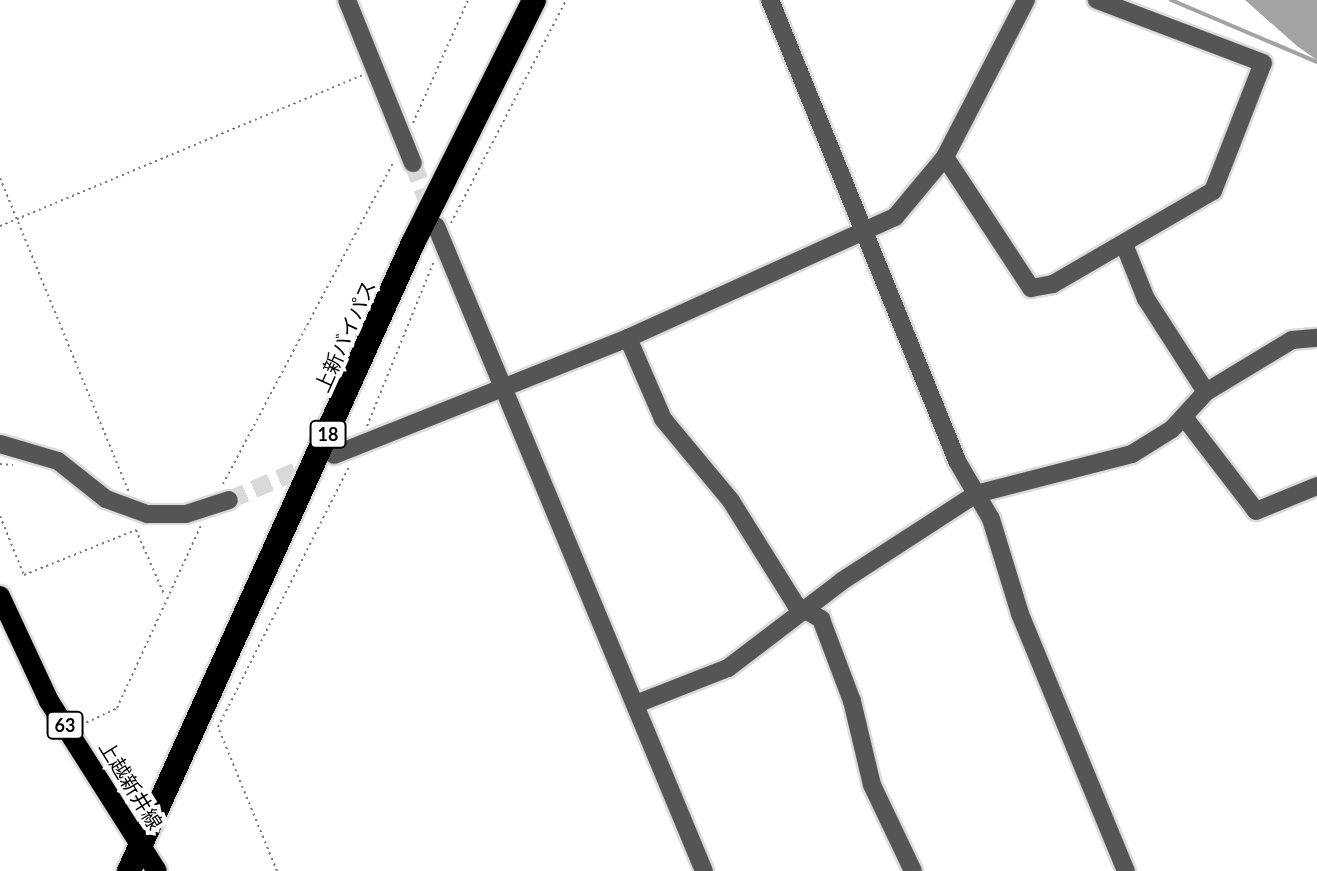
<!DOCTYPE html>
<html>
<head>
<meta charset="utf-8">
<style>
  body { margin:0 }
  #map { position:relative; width:1317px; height:871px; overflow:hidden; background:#fff; font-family:Lato,"Noto Sans JP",sans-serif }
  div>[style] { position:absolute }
  .water>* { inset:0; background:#a3a3a3 }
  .stream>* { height:4px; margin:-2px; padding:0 2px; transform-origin:2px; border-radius:2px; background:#a3a3a3 }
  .minor-tunnel>* { height:18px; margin-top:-9px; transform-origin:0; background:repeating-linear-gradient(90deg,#d9d9d9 0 18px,transparent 0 27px) }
  .path>* { height:2px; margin-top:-1px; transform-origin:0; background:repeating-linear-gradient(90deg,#777 0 2px,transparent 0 6px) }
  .roads { filter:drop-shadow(2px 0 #dbdbdb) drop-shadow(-2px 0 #dbdbdb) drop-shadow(0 2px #dbdbdb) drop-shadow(0 -2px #dbdbdb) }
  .minor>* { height:18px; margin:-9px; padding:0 9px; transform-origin:9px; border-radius:9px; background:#555 }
  .major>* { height:20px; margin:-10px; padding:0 10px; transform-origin:10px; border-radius:10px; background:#000 }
  .highway>* { height:24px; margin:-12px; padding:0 12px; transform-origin:12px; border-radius:12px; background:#000 }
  span { translate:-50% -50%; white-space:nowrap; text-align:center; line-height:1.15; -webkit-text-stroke:8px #fff; paint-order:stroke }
  .shield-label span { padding:2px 6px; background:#fff; border:2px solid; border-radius:6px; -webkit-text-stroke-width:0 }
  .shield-label { font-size:18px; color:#000; font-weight:700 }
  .street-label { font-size:20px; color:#000 }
</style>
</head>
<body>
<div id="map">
  <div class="water">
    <i style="clip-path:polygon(1245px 0,1317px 0,1317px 60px,1297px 46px)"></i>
  </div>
  <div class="stream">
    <i style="left:1171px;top:0;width:159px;rotate:23deg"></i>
  </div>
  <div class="minor-tunnel">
    <i style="left:413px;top:163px;width:58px;rotate:69.7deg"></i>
    <i style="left:229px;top:500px;width:97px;rotate:-23.1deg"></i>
  </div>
  <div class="path">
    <i style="left:413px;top:123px;width:135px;rotate:-65.9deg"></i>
    <i style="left:0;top:178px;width:339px;rotate:67.7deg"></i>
    <i style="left:451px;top:223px;width:251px;rotate:-62.7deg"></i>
    <i style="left:0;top:226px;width:392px;rotate:-22.6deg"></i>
    <i style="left:367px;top:426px;width:178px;rotate:-67.9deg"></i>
    <i style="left:0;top:464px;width:13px;rotate:4deg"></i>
    <i style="left:223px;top:484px;width:365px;rotate:-62.1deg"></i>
    <i style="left:0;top:516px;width:64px;rotate:67.9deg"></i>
    <i style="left:24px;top:575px;width:121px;rotate:-21.9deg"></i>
    <i style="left:136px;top:530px;width:70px;rotate:66.4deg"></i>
    <i style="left:81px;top:725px;width:40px;rotate:-25deg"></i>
    <i style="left:117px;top:708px;width:201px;rotate:-65.3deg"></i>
    <i style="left:277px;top:871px;width:156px;rotate:-112.3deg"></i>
    <i style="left:218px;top:727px;width:293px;rotate:-63.3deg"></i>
  </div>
  <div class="roads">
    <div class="minor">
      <i style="left:347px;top:0;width:176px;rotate:68deg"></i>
      <i style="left:770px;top:0;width:497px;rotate:67.9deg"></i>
      <i style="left:957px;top:461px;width:67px;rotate:59.6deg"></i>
      <i style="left:991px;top:519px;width:99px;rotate:73deg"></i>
      <i style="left:1020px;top:614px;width:278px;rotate:67.6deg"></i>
      <i style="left:945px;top:157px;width:157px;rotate:56.7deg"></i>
      <i style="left:1031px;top:288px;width:22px;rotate:-10deg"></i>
      <i style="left:1053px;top:284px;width:185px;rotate:-30.2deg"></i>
      <i style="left:1213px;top:191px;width:137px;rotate:-68.7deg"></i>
      <i style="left:1263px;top:63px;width:178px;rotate:-159.2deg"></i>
      <i style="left:436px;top:226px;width:698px;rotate:67.44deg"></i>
      <i style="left:628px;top:338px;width:88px;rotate:66.6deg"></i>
      <i style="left:663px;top:419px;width:107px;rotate:50.3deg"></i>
      <i style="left:731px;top:501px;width:123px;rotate:58deg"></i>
      <i style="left:796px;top:605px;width:29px;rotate:29deg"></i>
      <i style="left:821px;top:619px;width:88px;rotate:69.3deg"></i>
      <i style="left:852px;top:701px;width:86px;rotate:76.6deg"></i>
      <i style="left:872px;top:785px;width:95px;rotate:64.5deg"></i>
      <i style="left:1206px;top:392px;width:100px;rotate:-31.2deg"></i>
      <i style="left:1292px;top:340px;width:25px;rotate:-5deg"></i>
      <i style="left:1184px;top:417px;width:118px;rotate:52.5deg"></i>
      <i style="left:1256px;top:511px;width:66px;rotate:-22.3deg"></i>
      <i style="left:0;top:444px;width:60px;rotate:16.3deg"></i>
      <i style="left:58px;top:461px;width:61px;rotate:38.4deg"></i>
      <i style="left:106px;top:499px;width:44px;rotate:20.1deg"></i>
      <i style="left:147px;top:514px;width:39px"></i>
      <i style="left:186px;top:514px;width:45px;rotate:-18deg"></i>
      <i style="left:334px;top:455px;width:316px;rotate:-21.7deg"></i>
      <i style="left:628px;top:338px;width:293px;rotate:-24.4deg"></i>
      <i style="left:895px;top:217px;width:78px;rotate:-50.2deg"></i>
      <i style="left:945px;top:157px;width:177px;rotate:-62.7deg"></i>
      <i style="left:636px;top:704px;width:99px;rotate:-21.4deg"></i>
      <i style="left:728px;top:668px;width:143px;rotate:-37.3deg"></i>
      <i style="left:842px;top:581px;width:160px;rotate:-33deg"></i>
      <i style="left:976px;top:494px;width:161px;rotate:-14.4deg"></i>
      <i style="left:1132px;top:454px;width:47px;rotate:-32deg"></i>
      <i style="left:1172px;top:429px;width:50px;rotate:-47.4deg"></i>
      <i style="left:1206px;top:392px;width:111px;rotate:-122.8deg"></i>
      <i style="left:1146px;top:299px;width:59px;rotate:-111.8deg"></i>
    </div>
    <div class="major">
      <i style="left:0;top:596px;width:116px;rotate:65deg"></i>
      <i style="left:49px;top:701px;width:201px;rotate:57.6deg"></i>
    </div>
    <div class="highway">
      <i style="left:129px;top:871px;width:689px;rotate:-65.67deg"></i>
      <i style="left:413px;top:243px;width:271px;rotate:-63.5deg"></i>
    </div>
  </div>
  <div class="shield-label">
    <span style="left:328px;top:434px">18</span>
    <span style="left:65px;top:725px">63</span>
  </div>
  <div class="street-label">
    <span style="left:345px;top:336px;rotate:-66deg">上新バイパス</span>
    <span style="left:131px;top:785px;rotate:58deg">上越新井線</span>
  </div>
</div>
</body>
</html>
